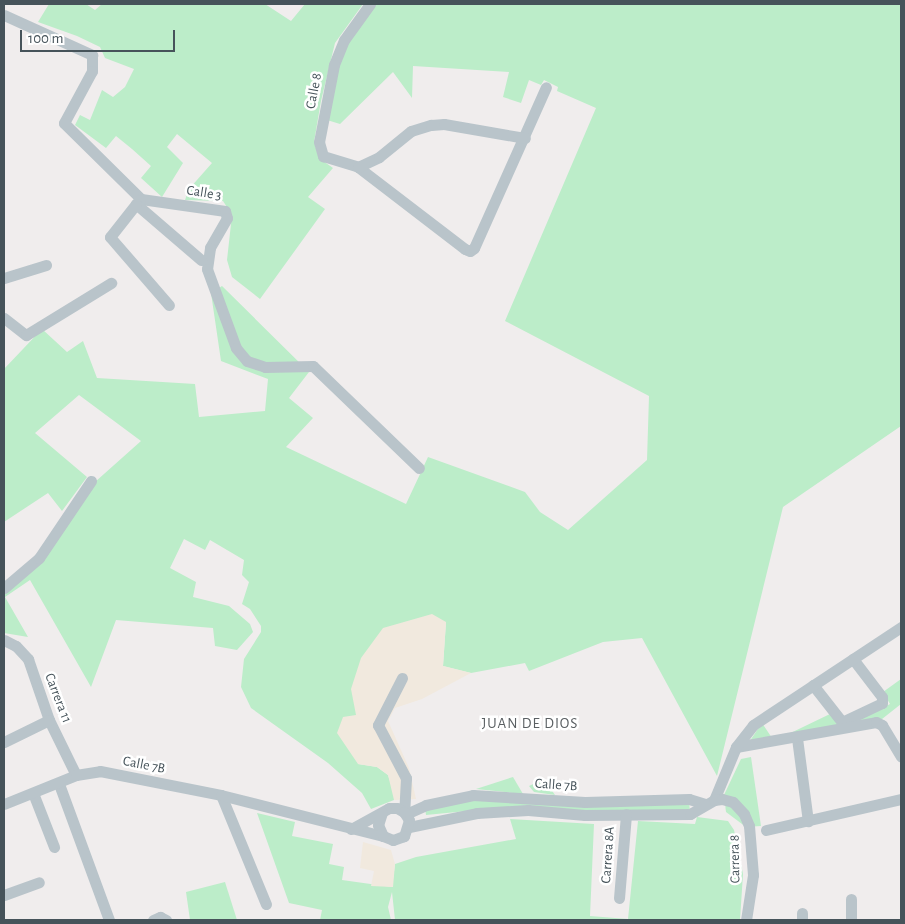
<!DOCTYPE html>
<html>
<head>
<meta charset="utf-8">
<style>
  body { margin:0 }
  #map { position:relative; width:905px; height:924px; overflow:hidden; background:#f0eded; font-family:"Alegreya Sans",sans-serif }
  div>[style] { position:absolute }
  .green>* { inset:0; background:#bcedc9 }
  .sand>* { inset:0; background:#f1e9de }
  .street>* { height:11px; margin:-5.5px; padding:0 5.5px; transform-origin:5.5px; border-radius:5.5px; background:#b9c4ca }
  span { translate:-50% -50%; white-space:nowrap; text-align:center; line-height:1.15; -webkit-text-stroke:5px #fff; paint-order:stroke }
  .street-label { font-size:14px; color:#46535a }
  .neighbourhood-label { font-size:15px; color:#5a5f62; letter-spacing:1px }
  .frame { position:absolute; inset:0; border:5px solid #46535a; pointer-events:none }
  .scale { position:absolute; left:20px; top:30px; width:155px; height:22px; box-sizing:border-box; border:2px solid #46535a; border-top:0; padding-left:6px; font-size:15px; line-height:18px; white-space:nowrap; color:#46535a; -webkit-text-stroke:4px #fff; paint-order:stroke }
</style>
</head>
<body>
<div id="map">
  <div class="green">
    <i style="clip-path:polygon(49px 4px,86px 4px,95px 10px,102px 4px,265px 4px,291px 21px,305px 4px,363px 4px,335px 43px,321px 101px,314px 142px,319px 158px,333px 168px,308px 197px,325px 209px,260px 299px,232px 277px,227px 260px,232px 215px,223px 201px,185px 200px,189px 189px,212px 163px,177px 134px,167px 147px,183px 163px,162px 197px,141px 178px,151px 166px,132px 149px,116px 136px,106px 148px,75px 125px,80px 115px,90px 120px,102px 90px,113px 97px,125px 87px,134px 69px,105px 58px,100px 47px,77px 36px,38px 22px)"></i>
    <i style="clip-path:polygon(375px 4px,901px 4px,901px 426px,783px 507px,717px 776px,642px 638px,603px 642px,529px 671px,525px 663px,471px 673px,443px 666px,446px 622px,356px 715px,358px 764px,377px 767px,388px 775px,394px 793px,394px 800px,371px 809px,362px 793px,328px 763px,251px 708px,241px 687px,244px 659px,261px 632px,261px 626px,250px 609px,242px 604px,249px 582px,242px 575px,244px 560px,210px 540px,205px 550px,184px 539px,170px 568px,196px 582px,193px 597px,229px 606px,250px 624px,253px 632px,237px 650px,215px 646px,213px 628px,116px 620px,91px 687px,30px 580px,5px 597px,28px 637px,4px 633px,4px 590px,41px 559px,95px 482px,141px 441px,79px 395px,35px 433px,87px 477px,62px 511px,48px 493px,4px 522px,4px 369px,42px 329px,67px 352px,83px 341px,97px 378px,195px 384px,199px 417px,265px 411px,268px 379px,221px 361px,211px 293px,222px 286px,309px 372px,289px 398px,313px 418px,286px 447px,406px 504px,428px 457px,525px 492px,540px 512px,568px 530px,647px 460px,649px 396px,505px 321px,596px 108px,557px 91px,558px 87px,544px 80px,541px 85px,529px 80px,521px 103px,503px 97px,509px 72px,413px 66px,412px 98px,393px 72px,340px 124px,327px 120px,338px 63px,349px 38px)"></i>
    <i style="clip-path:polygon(901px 679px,901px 704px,877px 723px,745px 748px,762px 723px,774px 741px,830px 714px,848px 726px,890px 704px,883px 692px)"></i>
    <i style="clip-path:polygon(751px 757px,761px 826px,746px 827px,726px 812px,724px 795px,741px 759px)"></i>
    <i style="clip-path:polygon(513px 777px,523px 794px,476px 789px)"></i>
    <i style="clip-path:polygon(544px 779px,555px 795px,534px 792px,529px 786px)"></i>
    <i style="clip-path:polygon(476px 800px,689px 802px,690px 812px,477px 810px,426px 815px,425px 808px)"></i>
    <i style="clip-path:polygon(257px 813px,295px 822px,292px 836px,333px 844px,329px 864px,344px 867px,342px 880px,392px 887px,395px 864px,416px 857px,516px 839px,510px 819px,594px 824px,590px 916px,628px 919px,638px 821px,695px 824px,697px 817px,728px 821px,734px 830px,743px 874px,740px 920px,395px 920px,392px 892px,388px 907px,391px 920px,320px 920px,322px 910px,289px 903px)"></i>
    <i style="clip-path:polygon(225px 882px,237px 920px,190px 920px,186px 892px)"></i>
  </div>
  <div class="sand">
    <i style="clip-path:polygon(432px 614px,446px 622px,443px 666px,471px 673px,422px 699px,395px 708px,388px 721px,409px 768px,416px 799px,394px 800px,388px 775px,377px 767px,358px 764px,337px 733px,343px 717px,356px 715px,351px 689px,361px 658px,383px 628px)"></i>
    <i style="clip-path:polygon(363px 842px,391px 850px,395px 864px,393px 887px,371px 886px,374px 871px,360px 868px)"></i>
  </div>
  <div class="street">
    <i style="left:370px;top:4px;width:44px;rotate:125.8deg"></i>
    <i style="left:344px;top:40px;width:27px;rotate:112deg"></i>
    <i style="left:334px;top:65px;width:78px;rotate:101deg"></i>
    <i style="left:319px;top:142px;width:15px;rotate:74deg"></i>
    <i style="left:323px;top:156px;width:37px;rotate:17deg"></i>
    <i style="left:358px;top:167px;width:135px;rotate:37.5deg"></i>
    <i style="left:465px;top:249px;width:5px;rotate:22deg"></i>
    <i style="left:470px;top:251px;width:5px;rotate:-37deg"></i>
    <i style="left:474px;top:248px;width:176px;rotate:-65.9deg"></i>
    <i style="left:4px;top:15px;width:97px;rotate:24.4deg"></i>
    <i style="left:92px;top:55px;width:16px;rotate:90deg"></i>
    <i style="left:92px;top:71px;width:59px;rotate:118.3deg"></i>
    <i style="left:64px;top:123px;width:108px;rotate:44.6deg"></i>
    <i style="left:141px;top:199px;width:85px;rotate:8.1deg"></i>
    <i style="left:225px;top:211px;width:7px;rotate:74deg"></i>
    <i style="left:227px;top:218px;width:34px;rotate:120deg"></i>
    <i style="left:210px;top:248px;width:21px;rotate:98deg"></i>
    <i style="left:207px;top:269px;width:84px;rotate:69.8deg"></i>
    <i style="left:236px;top:348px;width:17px;rotate:50deg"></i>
    <i style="left:247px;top:361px;width:19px;rotate:18deg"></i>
    <i style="left:265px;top:367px;width:48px;rotate:-1.2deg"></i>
    <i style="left:313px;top:366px;width:147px;rotate:43.9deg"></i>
    <i style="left:358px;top:167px;width:23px;rotate:-25deg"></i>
    <i style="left:379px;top:157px;width:41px;rotate:-39.1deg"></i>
    <i style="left:411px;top:131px;width:21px;rotate:-17deg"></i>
    <i style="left:431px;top:125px;width:13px;rotate:-4deg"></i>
    <i style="left:444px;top:124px;width:82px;rotate:9.8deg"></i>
    <i style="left:140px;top:200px;width:6px;rotate:135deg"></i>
    <i style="left:136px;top:204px;width:86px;rotate:40.7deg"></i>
    <i style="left:136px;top:204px;width:42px;rotate:128.2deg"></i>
    <i style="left:110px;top:237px;width:90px;rotate:49.1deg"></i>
    <i style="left:4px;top:278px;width:44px;rotate:-17.2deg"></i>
    <i style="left:4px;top:318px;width:28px;rotate:38deg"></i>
    <i style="left:26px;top:335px;width:100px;rotate:-31.5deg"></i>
    <i style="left:4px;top:588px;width:46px;rotate:-40.6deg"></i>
    <i style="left:39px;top:558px;width:93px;rotate:-56deg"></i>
    <i style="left:4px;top:640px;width:13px;rotate:27deg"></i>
    <i style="left:16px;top:646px;width:18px;rotate:47deg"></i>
    <i style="left:28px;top:659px;width:65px;rotate:71deg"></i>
    <i style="left:49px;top:720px;width:61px;rotate:63.9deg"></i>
    <i style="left:402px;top:678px;width:53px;rotate:117.1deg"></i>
    <i style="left:378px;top:725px;width:60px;rotate:62.2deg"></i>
    <i style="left:406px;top:778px;width:34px;rotate:93deg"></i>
    <i style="left:813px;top:685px;width:47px;rotate:51.9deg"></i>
    <i style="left:842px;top:722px;width:44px;rotate:-25.4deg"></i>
    <i style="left:882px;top:703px;width:6px;rotate:-90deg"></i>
    <i style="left:882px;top:697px;width:48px;rotate:-127.3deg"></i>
    <i style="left:797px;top:738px;width:84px;rotate:82.5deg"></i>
    <i style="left:4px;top:742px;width:50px;rotate:-26.1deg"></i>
    <i style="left:736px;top:747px;width:142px;rotate:-10.1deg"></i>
    <i style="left:876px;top:722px;width:7px;rotate:27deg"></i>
    <i style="left:882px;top:725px;width:37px;rotate:59deg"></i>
    <i style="left:59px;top:784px;width:145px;rotate:69.8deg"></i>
    <i style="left:33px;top:793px;width:58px;rotate:68.7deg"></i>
    <i style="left:221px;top:795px;width:118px;rotate:67.6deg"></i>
    <i style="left:714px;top:800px;width:57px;rotate:-67.5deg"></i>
    <i style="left:736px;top:747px;width:28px;rotate:-52deg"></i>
    <i style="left:753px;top:725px;width:178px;rotate:-33.5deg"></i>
    <i style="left:4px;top:804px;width:78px;rotate:-21.9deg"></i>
    <i style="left:76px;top:775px;width:24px;rotate:-9deg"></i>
    <i style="left:100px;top:771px;width:123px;rotate:11.2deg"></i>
    <i style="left:221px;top:795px;width:167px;rotate:14.2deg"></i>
    <i style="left:406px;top:814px;width:22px;rotate:-24deg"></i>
    <i style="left:426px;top:805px;width:48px;rotate:-12deg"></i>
    <i style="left:473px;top:795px;width:112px;rotate:3.6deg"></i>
    <i style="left:585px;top:802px;width:104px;rotate:-1.7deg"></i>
    <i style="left:689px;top:799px;width:17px;rotate:17deg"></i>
    <i style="left:409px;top:827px;width:69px;rotate:-11.6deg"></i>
    <i style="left:477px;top:813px;width:51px;rotate:-3.4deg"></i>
    <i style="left:528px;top:810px;width:57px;rotate:5deg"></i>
    <i style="left:585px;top:815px;width:105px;rotate:-0.5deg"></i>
    <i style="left:690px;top:814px;width:28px;rotate:-30deg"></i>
    <i style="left:714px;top:800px;width:8px;rotate:-7deg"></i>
    <i style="left:722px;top:799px;width:11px;rotate:15deg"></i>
    <i style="left:733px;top:802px;width:16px;rotate:47deg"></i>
    <i style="left:744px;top:814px;width:13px;rotate:67deg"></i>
    <i style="left:749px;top:826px;width:49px;rotate:85.3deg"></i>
    <i style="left:753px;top:875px;width:46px;rotate:98.8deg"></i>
    <i style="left:351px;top:829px;width:43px;rotate:-28.9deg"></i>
    <i style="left:389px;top:808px;width:8px"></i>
    <i style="left:397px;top:808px;width:8px;rotate:30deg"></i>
    <i style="left:404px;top:812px;width:9px;rotate:58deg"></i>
    <i style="left:409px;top:820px;width:17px;rotate:107deg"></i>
    <i style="left:404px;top:836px;width:12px;rotate:160deg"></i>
    <i style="left:393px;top:840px;width:11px;rotate:-158deg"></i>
    <i style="left:383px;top:836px;width:12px;rotate:-114deg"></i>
    <i style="left:378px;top:825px;width:13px;rotate:-72deg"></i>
    <i style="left:766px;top:830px;width:139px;rotate:-12.9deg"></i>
    <i style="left:4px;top:895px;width:37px;rotate:-20deg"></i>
    <i style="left:619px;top:898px;width:84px;rotate:-85.2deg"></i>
    <i style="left:153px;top:920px;width:8px;rotate:-23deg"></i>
    <i style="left:160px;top:917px;width:7px;rotate:27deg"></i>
    <i style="left:802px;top:920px;width:7px;rotate:-90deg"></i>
    <i style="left:851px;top:920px;width:21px;rotate:-90deg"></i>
  </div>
  <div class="street-label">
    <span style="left:314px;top:91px;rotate:-79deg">Calle 8</span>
    <span style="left:204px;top:193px;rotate:9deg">Calle 3</span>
    <span style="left:58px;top:698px;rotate:69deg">Carrera 11</span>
    <span style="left:144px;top:765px;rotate:11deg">Calle 7B</span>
    <span style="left:556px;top:785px;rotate:4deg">Calle 7B</span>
    <span style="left:608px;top:855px;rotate:-86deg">Carrera 8A</span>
    <span style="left:735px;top:859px;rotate:-91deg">Carrera 8</span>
  </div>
  <div class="neighbourhood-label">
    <span style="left:530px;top:724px">JUAN DE DIOS</span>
  </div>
  <div class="frame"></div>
  <div class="scale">100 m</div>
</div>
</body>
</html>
